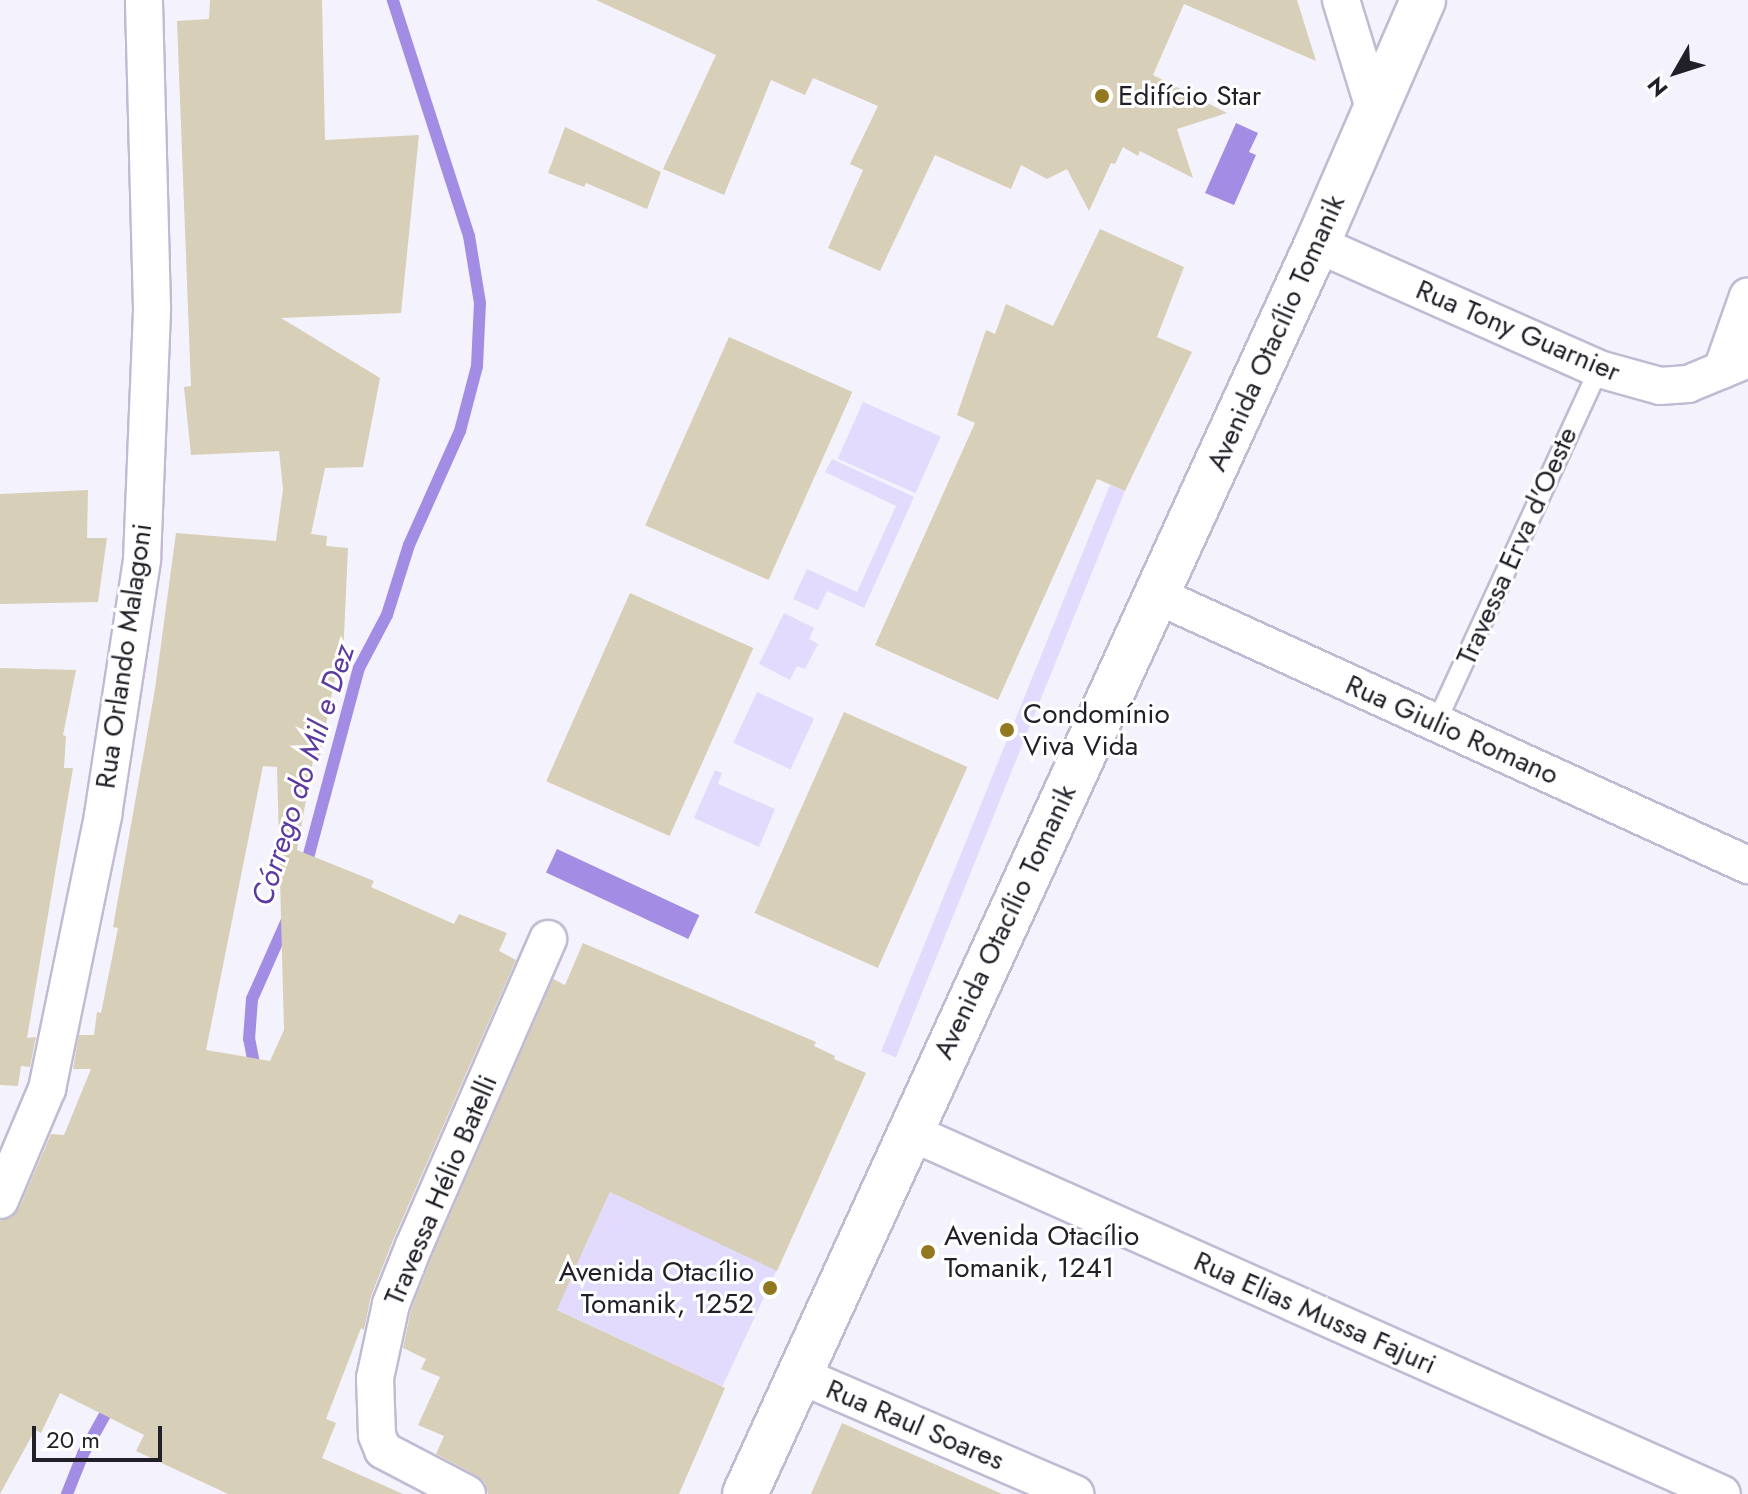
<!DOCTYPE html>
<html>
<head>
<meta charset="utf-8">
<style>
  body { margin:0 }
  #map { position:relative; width:1748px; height:1494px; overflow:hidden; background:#f4f2fc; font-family:Jost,sans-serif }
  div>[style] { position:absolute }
  .green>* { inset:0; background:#e2dbfd; transform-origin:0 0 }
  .water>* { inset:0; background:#a38ce3; transform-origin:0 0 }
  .stream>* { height:12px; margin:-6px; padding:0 6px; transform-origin:6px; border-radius:6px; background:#a38ce3 }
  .building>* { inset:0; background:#d7cfb7; transform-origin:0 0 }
  .roads { filter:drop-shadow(2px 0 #c0bbd3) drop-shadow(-2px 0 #c0bbd3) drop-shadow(0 2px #c0bbd3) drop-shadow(0 -2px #c0bbd3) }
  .lane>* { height:18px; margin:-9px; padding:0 9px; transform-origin:9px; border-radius:9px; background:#fff }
  .street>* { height:36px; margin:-18px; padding:0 18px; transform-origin:18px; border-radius:18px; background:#fff }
  .secondary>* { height:44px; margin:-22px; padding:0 22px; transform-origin:22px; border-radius:22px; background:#fff }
  .dots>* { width:22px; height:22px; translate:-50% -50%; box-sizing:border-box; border:4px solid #fff; border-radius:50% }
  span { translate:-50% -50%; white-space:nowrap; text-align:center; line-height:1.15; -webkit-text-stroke:6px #fff; paint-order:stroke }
  .poi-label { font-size:28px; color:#211f27 }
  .left { translate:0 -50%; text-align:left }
  .right { translate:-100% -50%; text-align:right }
  .street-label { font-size:28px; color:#211f27 }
  .water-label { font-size:30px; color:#5d3aa0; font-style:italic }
  .north { position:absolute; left:1636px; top:32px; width:80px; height:80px; -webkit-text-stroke:6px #fff; paint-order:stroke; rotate:231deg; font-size:22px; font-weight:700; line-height:32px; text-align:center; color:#211f27 }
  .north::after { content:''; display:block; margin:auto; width:28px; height:36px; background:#211f27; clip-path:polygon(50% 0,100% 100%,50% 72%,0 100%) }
  .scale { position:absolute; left:32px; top:1426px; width:130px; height:36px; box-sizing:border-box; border:4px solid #211f27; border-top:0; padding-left:10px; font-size:24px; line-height:28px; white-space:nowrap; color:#211f27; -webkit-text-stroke:6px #fff; paint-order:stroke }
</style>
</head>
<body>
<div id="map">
  <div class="green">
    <i style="left:863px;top:402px;width:85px;height:62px;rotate:24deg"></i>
    <i style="clip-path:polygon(832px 459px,914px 497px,864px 608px,827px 591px,818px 610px,793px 599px,807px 569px,857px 592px,896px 506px,825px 472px)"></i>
    <i style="left:1110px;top:485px;width:16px;height:611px;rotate:22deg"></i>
    <i style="clip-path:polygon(784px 613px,814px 628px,809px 639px,818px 644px,805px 669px,797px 666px,790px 680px,759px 664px)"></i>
    <i style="left:757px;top:692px;width:63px;height:56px;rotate:25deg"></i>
    <i style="clip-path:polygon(715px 770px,722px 773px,718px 784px,775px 809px,759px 847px,694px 818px)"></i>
    <i style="left:610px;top:1192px;width:184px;height:129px;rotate:25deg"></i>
  </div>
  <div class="water">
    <i style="clip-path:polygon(1236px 123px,1258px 133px,1249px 152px,1256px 155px,1234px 205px,1205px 193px)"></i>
    <i style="left:557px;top:849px;width:157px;height:26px;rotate:25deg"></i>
  </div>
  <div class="stream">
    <i style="left:305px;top:869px;width:208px;rotate:-75deg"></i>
    <i style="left:359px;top:668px;width:60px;rotate:-62.2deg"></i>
    <i style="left:387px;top:615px;width:73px;rotate:-72.6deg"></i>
    <i style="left:409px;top:545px;width:125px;rotate:-65.9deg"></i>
    <i style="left:460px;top:431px;width:67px;rotate:-75.3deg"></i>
    <i style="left:477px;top:366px;width:63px;rotate:-87.3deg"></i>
    <i style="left:480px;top:303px;width:68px;rotate:-99.3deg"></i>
    <i style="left:469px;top:236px;width:248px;rotate:-107.9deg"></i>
    <i style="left:256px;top:1074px;width:36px;rotate:-101deg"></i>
    <i style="left:249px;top:1039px;width:40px;rotate:-85.7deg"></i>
    <i style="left:252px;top:999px;width:86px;rotate:-66.1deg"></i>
    <i style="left:67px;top:1494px;width:43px;rotate:-68.2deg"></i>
    <i style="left:83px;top:1454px;width:57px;rotate:-60.8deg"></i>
  </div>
  <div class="building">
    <i style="clip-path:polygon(evenodd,210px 0,322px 0,325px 140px,419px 135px,401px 313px,281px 318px,380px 378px,363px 467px,325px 468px,311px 534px,327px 536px,326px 546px,348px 548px,343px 657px,339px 656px,320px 756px,314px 755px,297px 850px,374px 881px,371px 887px,454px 924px,459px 914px,507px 933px,499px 951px,516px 960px,394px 1238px,371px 1296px,364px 1330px,361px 1328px,326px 1419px,336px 1423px,322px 1458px,403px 1494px,228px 1494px,136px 1451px,144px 1435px,60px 1393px,41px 1433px,35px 1430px,0 1494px,0 1221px,12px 1217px,19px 1208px,51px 1134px,64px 1135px,91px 1069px,73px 1069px,79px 1035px,94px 1035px,97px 1012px,101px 1013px,118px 928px,113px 927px,155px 689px,176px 533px,276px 541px,283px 489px,279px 451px,191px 455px,184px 387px,191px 386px,177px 21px,209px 19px,210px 0,263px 766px,277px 767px,284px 1030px,270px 1061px,206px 1050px,263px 766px)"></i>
    <i style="clip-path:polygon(596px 0,1297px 0,1316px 61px,1184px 4px,1153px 75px,1227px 113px,1177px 129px,1193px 178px,1140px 151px,1138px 156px,1123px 147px,1115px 164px,1111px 163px,1089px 211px,1067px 169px,1047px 179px,1021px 165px,1011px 189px,935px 155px,880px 271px,828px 248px,863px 170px,850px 164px,878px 106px,813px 78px,805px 95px,771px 80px,724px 195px,663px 169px,716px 55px)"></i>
    <i style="clip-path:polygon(565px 127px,661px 172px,647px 209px,586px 183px,584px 187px,548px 173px)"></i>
    <i style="clip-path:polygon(1100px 229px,1184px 267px,1157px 337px,1192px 352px,1125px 491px,1097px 479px,998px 700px,875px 645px,975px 423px,957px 415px,986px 330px,995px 334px,1006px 304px,1053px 326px)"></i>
    <i style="left:729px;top:337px;width:135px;height:206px;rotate:24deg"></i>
    <i style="clip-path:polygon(88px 490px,87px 538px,107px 538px,98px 602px,0 604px,0 494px)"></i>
    <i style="left:630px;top:593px;width:135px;height:206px;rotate:24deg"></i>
    <i style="clip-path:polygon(0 668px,76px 670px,63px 735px,66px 736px,64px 768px,73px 768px,27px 1038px,36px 1037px,30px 1067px,21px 1066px,18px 1086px,0 1085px)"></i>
    <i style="left:844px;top:712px;width:135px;height:220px;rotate:24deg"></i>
    <i style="clip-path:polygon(583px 943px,816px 1042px,814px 1046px,835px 1056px,834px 1059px,866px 1073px,777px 1271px,610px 1192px,585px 1246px,557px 1310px,725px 1388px,679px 1494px,488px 1494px,485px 1483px,477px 1476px,436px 1454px,444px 1436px,418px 1425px,440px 1377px,421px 1369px,426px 1359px,403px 1348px,411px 1310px,433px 1254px,553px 979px,565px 985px)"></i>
    <i style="clip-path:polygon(842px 1423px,1002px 1494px,811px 1494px)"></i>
  </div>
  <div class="roads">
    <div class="lane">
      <i style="left:1436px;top:723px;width:390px;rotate:-65.3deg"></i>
    </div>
    <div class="street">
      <i style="left:1341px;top:0;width:116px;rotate:73deg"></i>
      <i style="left:1317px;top:244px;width:308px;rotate:23.9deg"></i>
      <i style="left:1599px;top:369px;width:63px;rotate:15.6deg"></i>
      <i style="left:1660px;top:386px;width:28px;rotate:-4deg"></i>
      <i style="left:1688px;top:384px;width:65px;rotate:-22.6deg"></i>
      <i style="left:1722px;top:370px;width:78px;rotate:-70.6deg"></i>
      <i style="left:1156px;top:595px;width:651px;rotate:24.52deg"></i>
      <i style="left:908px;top:1131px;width:891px;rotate:24.03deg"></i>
      <i style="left:0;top:1200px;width:121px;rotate:-67.1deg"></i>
      <i style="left:47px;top:1089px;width:280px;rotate:-78.4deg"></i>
      <i style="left:103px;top:815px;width:258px;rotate:-81.3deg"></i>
      <i style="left:142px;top:560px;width:252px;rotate:-87.7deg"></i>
      <i style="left:152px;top:308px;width:308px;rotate:-91.5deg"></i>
      <i style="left:799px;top:1375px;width:301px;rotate:23.3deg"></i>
      <i style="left:467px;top:1494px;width:95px;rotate:-152.4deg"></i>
      <i style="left:383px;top:1450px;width:16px;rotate:-112deg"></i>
      <i style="left:377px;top:1435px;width:57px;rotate:-92deg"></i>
      <i style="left:375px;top:1378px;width:76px;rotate:-77.8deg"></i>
      <i style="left:391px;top:1304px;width:62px;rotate:-68.4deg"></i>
      <i style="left:414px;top:1246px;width:335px;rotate:-66.4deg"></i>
    </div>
    <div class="secondary">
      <i style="left:745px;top:1494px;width:1375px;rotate:-65.41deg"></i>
      <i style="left:1317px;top:244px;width:266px;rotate:-66.5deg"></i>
    </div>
  </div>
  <div class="dots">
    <i style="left:1102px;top:96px;background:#92781e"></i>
    <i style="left:1007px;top:730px;background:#92781e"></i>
    <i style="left:928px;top:1252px;background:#92781e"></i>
    <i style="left:770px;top:1288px;background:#92781e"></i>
  </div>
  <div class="poi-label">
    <span class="left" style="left:1118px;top:96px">Edifício Star</span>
    <span class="left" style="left:1023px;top:730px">Condomínio<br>Viva Vida</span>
    <span class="left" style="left:944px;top:1252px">Avenida Otacílio<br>Tomanik, 1241</span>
    <span class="right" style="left:754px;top:1288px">Avenida Otacílio<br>Tomanik, 1252</span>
  </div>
  <div class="street-label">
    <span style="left:1518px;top:331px;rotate:23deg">Rua Tony Guarnier</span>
    <span style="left:1276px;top:333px;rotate:-66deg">Avenida Otacílio Tomanik</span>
    <span style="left:1517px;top:546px;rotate:-66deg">Travessa Erva d'Oeste</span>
    <span style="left:124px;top:656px;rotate:-82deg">Rua Orlando Malagoni</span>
    <span style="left:1452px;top:730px;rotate:24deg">Rua Giulio Romano</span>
    <span style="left:1005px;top:922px;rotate:-65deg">Avenida Otacílio Tomanik</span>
    <span style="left:441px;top:1190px;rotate:-67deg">Travessa Hélio Batelli</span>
    <span style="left:1315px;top:1313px;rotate:24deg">Rua Elias Mussa Fajuri</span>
    <span style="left:915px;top:1425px;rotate:23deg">Rua Raul Soares</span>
  </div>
  <div class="water-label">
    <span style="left:303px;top:775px;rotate:-72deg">Córrego do Mil e Dez</span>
  </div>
  <div class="north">N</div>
  <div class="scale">20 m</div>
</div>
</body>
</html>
